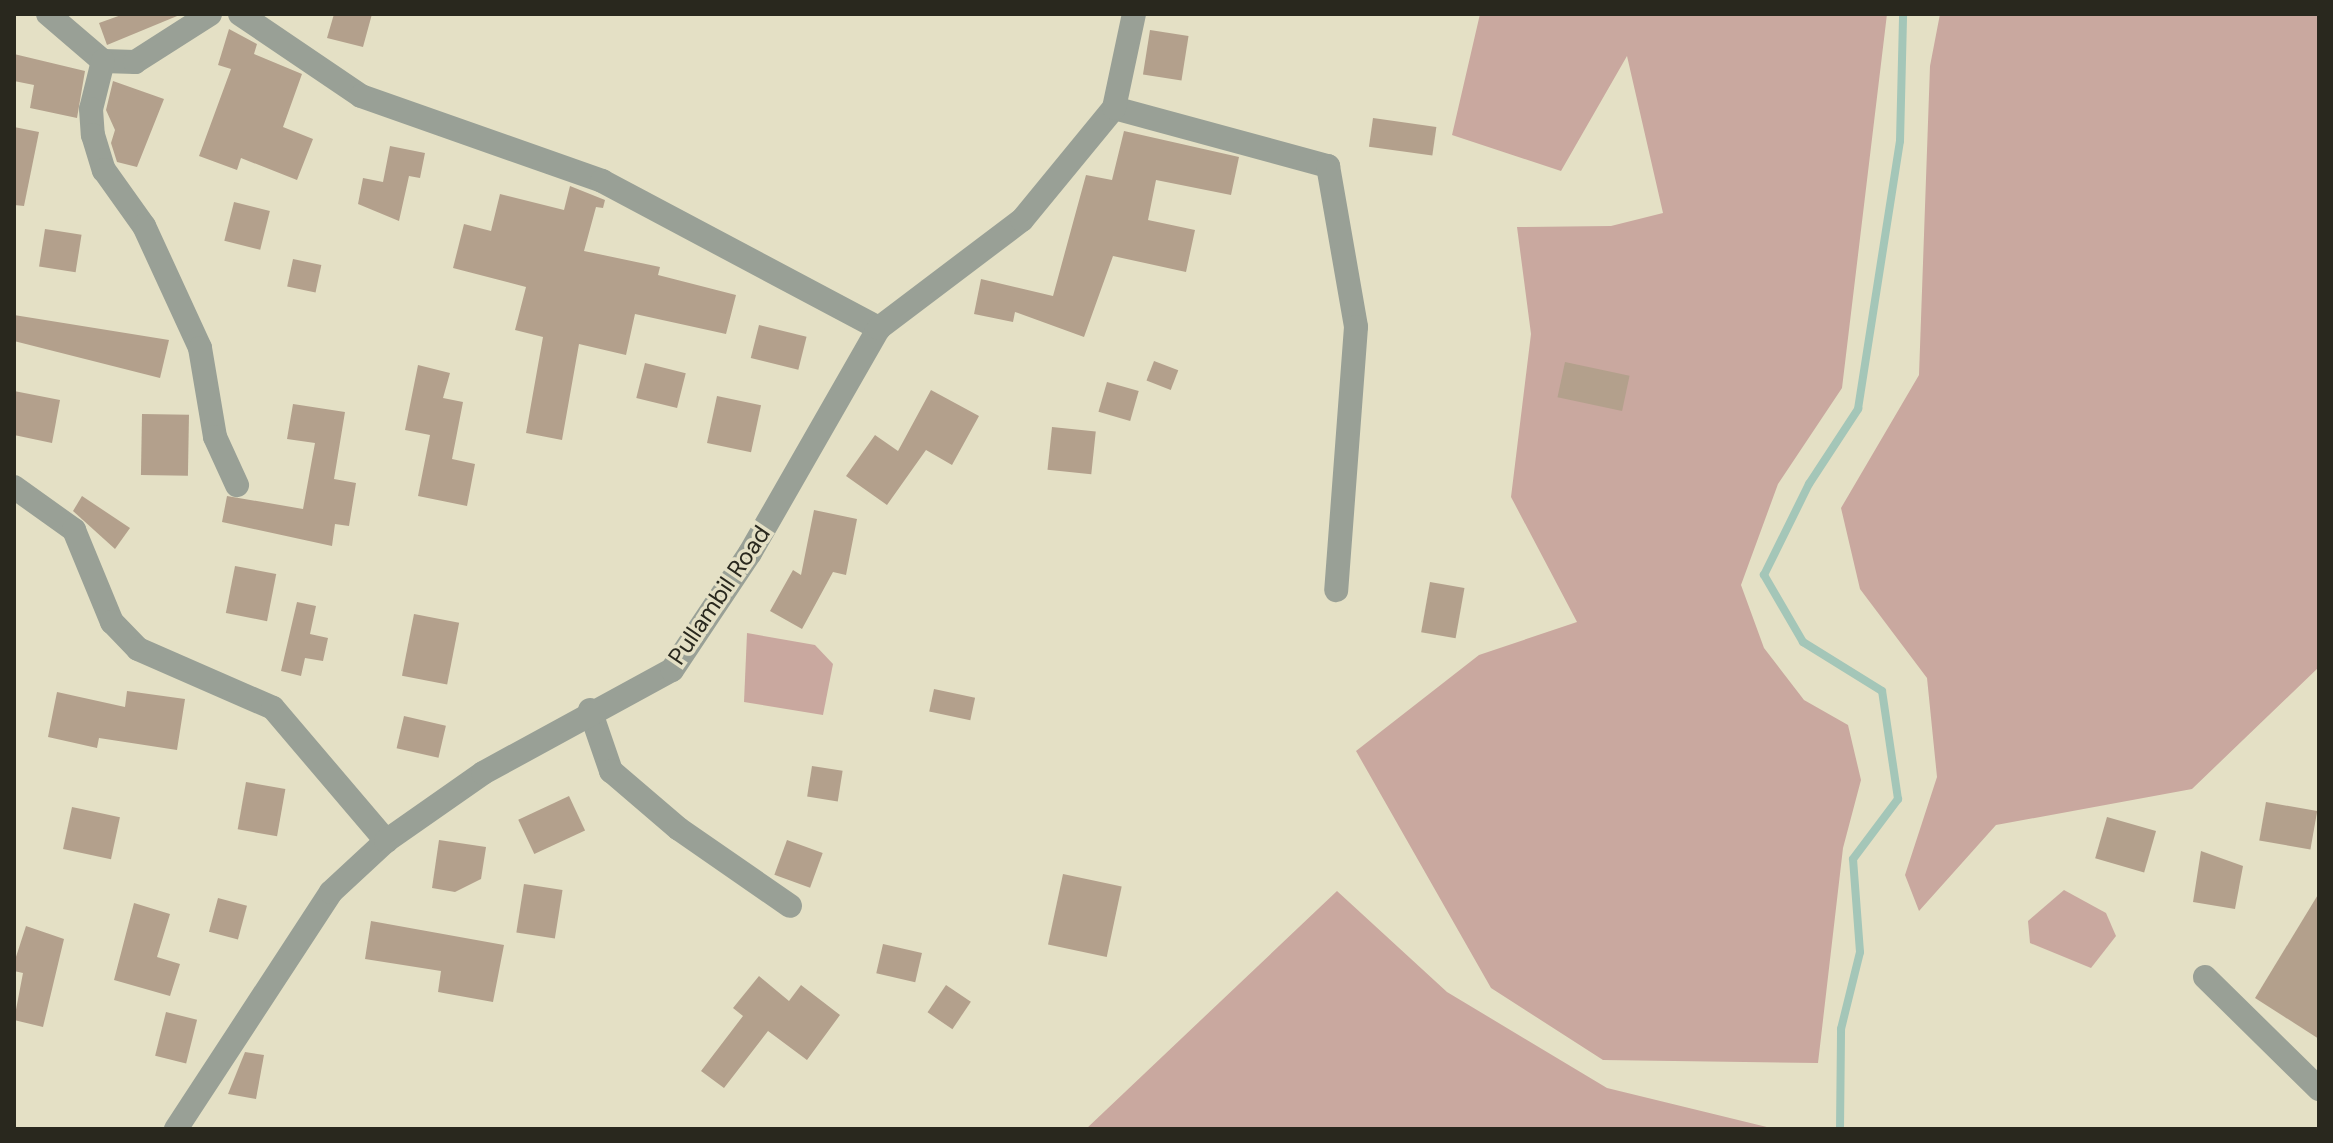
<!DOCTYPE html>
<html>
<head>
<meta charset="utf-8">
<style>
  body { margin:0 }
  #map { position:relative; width:2333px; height:1143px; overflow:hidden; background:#e4e0c5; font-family:"DM Sans",sans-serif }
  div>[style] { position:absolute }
  .green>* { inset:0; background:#c9a89f }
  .stream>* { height:8px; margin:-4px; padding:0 4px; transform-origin:4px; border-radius:4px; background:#a4c6b8 }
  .building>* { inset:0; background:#b3a08c; transform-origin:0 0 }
  .minor>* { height:24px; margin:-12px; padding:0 12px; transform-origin:12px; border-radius:12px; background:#99a096 }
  span { translate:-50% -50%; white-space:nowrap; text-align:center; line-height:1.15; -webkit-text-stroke:7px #e4e0c5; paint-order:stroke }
  .street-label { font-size:24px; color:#29281e }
  .frame { position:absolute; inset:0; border:16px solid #29281e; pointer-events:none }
</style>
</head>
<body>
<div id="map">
  <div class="green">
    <i style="clip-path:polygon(1480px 14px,1887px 14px,1842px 388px,1778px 484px,1741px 585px,1764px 648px,1804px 700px,1848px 725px,1861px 780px,1843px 848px,1818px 1063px,1603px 1060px,1491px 988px,1356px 751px,1479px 655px,1577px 622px,1511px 497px,1531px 334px,1517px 227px,1611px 226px,1663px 213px,1627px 56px,1561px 171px,1452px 135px)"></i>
    <i style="clip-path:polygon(1940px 14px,2319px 14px,2319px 667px,2192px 789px,1996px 825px,1919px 911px,1905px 875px,1937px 777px,1927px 678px,1860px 589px,1841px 508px,1919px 375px,1930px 66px)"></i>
    <i style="clip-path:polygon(747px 633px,815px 645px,833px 664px,823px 715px,744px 702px)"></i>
    <i style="clip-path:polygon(2064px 890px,2106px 913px,2116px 936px,2091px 968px,2030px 943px,2028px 921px)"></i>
    <i style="clip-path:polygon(1337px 891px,1447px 992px,1607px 1088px,1775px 1129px,1086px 1129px)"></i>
  </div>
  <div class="stream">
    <i style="left:1840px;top:1129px;width:100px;rotate:-89.4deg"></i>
    <i style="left:1841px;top:1029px;width:79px;rotate:-76.1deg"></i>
    <i style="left:1860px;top:952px;width:93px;rotate:-94.3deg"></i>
    <i style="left:1853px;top:859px;width:75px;rotate:-53.1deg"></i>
    <i style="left:1898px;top:799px;width:109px;rotate:-98.4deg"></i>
    <i style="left:1882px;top:691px;width:93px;rotate:-148.2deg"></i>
    <i style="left:1803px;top:642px;width:78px;rotate:-120.2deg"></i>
    <i style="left:1764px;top:575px;width:102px;rotate:-63.7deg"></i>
    <i style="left:1809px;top:484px;width:90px;rotate:-56.8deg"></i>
    <i style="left:1858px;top:409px;width:271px;rotate:-81.1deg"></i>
    <i style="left:1900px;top:141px;width:127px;rotate:-88.6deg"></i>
  </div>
  <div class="building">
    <i style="clip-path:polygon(124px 14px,182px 14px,107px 45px,99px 23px)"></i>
    <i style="clip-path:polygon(334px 14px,372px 14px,363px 47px,327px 38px)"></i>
    <i style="clip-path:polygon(229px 29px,257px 44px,254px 54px,302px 74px,283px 127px,313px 139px,297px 180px,241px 158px,237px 170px,199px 156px,231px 69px,218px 65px)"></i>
    <i style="left:1150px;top:30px;width:39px;height:45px;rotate:9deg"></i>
    <i style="clip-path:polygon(14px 54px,85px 71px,77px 118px,30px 108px,34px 85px,14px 81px)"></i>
    <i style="clip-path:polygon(113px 81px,164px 99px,137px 167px,117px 162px,111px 143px,115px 130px,106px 110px)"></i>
    <i style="left:1373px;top:118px;width:64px;height:29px;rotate:8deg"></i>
    <i style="clip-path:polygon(14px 127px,39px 132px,24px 206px,14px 205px)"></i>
    <i style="clip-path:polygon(1124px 131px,1239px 157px,1231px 195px,1156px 180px,1148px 220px,1195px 230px,1186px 272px,1113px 256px,1084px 337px,1015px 312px,1013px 322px,974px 314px,981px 279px,1053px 296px,1086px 175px,1112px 180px)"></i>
    <i style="clip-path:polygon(390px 146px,425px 153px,420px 178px,409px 176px,399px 221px,358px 204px,363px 178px,383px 182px)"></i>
    <i style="clip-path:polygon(570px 186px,605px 200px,603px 208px,596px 207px,584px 251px,660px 267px,658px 275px,736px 295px,726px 334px,635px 314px,626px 355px,579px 344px,562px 440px,526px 433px,543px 337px,515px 330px,526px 287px,453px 268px,464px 224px,491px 231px,500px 194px,564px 210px)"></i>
    <i style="left:234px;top:202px;width:37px;height:40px;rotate:14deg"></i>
    <i style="left:45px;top:229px;width:37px;height:38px;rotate:9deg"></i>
    <i style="left:293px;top:259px;width:29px;height:28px;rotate:12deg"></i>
    <i style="clip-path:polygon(14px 315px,169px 340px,160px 378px,14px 341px)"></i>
    <i style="left:759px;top:325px;width:49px;height:34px;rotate:14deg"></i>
    <i style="left:1154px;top:361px;width:26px;height:21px;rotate:21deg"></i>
    <i style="left:1565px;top:362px;width:66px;height:36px;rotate:12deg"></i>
    <i style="left:645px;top:363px;width:42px;height:36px;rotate:14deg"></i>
    <i style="clip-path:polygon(418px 365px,450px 373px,443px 398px,463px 402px,452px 459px,475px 464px,467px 506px,418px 496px,430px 435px,405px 430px)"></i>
    <i style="left:1107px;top:382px;width:33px;height:31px;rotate:16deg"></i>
    <i style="clip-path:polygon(931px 390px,979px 416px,952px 465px,926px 450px,887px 505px,846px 476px,875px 435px,898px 451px)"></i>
    <i style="clip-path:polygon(14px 391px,60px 400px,52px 443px,14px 435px)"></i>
    <i style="left:717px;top:396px;width:45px;height:48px;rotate:12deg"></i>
    <i style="clip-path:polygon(293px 404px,345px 412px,334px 479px,356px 483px,349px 526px,335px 524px,332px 546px,222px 522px,227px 496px,303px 509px,315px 443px,287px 439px)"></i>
    <i style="left:142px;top:414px;width:47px;height:61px;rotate:1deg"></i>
    <i style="left:1052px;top:427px;width:44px;height:43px;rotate:6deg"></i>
    <i style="clip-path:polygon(82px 496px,130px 528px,115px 549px,73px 511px)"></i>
    <i style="clip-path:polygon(814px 510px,857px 519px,846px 575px,833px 572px,802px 629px,770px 611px,793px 570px,801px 575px)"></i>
    <i style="left:235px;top:566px;width:42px;height:48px;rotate:11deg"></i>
    <i style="left:1430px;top:582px;width:35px;height:51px;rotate:10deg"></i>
    <i style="clip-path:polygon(297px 602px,316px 606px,310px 634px,328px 638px,323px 661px,305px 658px,301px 676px,281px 671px)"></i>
    <i style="left:414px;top:614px;width:46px;height:63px;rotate:11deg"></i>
    <i style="left:934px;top:689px;width:42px;height:23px;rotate:12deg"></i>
    <i style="clip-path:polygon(127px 691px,185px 699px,177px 750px,99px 738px,97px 748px,48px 737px,57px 692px,125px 707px)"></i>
    <i style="left:404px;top:716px;width:43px;height:33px;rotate:13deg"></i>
    <i style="left:812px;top:766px;width:31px;height:31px;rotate:9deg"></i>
    <i style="left:246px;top:782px;width:40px;height:48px;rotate:10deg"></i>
    <i style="left:569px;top:796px;width:38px;height:56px;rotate:65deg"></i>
    <i style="left:2266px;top:802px;width:52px;height:39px;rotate:10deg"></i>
    <i style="left:72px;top:807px;width:49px;height:43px;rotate:12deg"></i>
    <i style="left:2107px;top:817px;width:51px;height:43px;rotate:16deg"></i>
    <i style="clip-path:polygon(439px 840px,486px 847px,481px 879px,455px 892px,432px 888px)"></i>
    <i style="left:787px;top:840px;width:38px;height:37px;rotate:20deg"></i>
    <i style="clip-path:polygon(2201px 851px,2243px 866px,2235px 909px,2193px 902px)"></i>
    <i style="left:1063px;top:874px;width:60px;height:72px;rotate:12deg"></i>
    <i style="left:524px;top:884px;width:39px;height:49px;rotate:9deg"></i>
    <i style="clip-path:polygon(2319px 893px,2319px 1039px,2255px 998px)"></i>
    <i style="left:218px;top:898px;width:30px;height:35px;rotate:15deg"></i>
    <i style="clip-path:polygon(134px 903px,170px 914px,157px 957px,180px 964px,170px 996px,114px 980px)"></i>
    <i style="clip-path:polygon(371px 921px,504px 945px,493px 1002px,438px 992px,441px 971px,365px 959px)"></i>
    <i style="clip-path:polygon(26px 926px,64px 939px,43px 1027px,14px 1020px,23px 973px,14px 971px,14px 963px)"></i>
    <i style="left:883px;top:944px;width:40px;height:30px;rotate:13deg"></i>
    <i style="clip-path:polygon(759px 976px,789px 1001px,801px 985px,840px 1015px,807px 1060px,768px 1031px,724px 1088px,701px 1071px,743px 1016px,733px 1008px)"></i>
    <i style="left:946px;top:985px;width:30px;height:33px;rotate:34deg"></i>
    <i style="left:166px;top:1012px;width:32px;height:45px;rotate:14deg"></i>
    <i style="clip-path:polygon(245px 1052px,264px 1055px,256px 1099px,228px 1094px)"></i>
  </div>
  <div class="minor">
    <i style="left:48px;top:14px;width:72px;rotate:40.5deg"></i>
    <i style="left:103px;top:61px;width:32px;rotate:2deg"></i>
    <i style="left:135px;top:62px;width:89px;rotate:-32.6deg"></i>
    <i style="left:240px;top:14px;width:146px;rotate:34.1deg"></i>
    <i style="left:361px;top:96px;width:256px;rotate:19.4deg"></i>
    <i style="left:602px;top:181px;width:314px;rotate:28deg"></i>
    <i style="left:103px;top:61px;width:49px;rotate:104deg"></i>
    <i style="left:91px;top:109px;width:26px;rotate:86deg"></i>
    <i style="left:93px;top:135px;width:37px;rotate:73deg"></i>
    <i style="left:104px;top:170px;width:69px;rotate:54.5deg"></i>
    <i style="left:144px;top:226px;width:134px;rotate:65.3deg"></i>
    <i style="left:200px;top:348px;width:90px;rotate:80.4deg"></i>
    <i style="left:215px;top:437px;width:53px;rotate:65.4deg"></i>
    <i style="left:1114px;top:108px;width:222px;rotate:15.2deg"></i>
    <i style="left:1328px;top:166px;width:163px;rotate:80.1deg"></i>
    <i style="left:1356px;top:327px;width:264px;rotate:94.3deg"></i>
    <i style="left:14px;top:487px;width:74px;rotate:35.6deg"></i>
    <i style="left:74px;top:530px;width:100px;rotate:67.6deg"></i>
    <i style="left:112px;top:622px;width:37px;rotate:46deg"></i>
    <i style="left:138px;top:649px;width:147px;rotate:23.6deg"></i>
    <i style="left:273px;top:708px;width:175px;rotate:49.6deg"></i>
    <i style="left:590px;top:710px;width:65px;rotate:71deg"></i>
    <i style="left:611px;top:771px;width:89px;rotate:40.5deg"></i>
    <i style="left:679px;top:829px;width:135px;rotate:34.7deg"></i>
    <i style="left:2205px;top:977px;width:160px;rotate:44.5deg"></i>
    <i style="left:176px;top:1129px;width:283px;rotate:-56.8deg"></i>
    <i style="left:331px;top:892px;width:75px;rotate:-42.8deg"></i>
    <i style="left:386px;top:841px;width:118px;rotate:-35deg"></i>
    <i style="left:483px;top:773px;width:215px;rotate:-28.6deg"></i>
    <i style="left:672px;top:670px;width:141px;rotate:-56.3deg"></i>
    <i style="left:750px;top:553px;width:259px;rotate:-60.2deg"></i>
    <i style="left:879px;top:328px;width:179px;rotate:-37.1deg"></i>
    <i style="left:1022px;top:220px;width:145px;rotate:-50.6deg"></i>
    <i style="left:1114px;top:108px;width:96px;rotate:-78deg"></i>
  </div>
  <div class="street-label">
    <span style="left:719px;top:595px;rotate:-56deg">Pullambil Road</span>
  </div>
  <div class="frame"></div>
</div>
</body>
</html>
